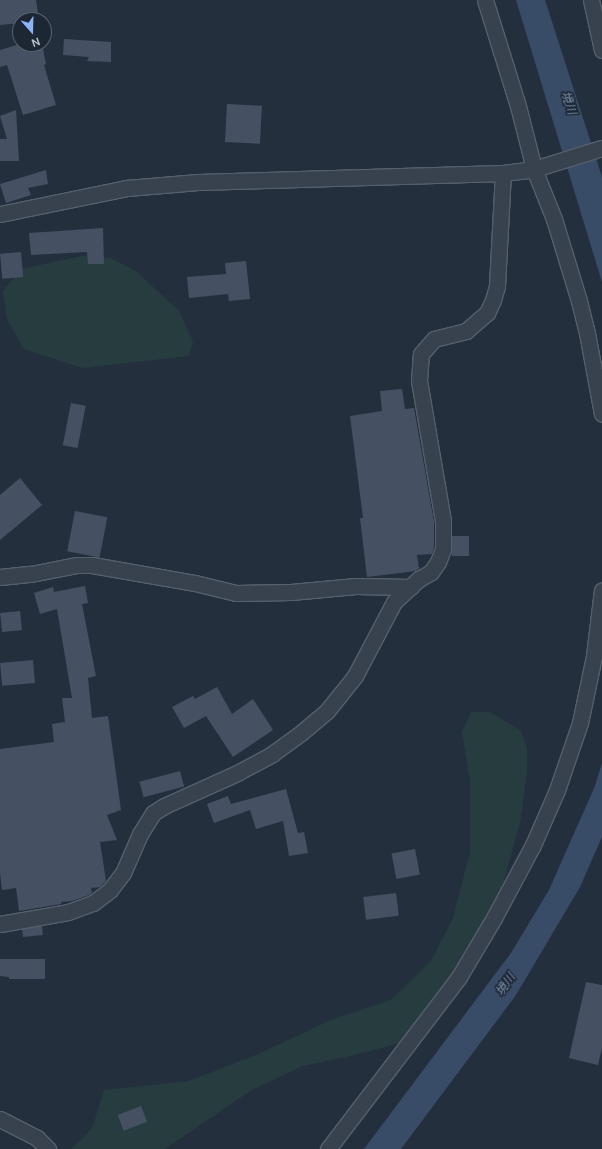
<!DOCTYPE html>
<html>
<head>
<meta charset="utf-8">
<style>
  body { margin:0 }
  #map { position:relative; width:602px; height:1149px; overflow:hidden; background:#242f3e; font-family:"DM Sans","Noto Sans JP",sans-serif }
  div>[style] { position:absolute }
  .green>* { inset:0; background:#263c3f }
  .water>* { inset:0; background:#394c67 }
  .building>* { inset:0; background:#455162; transform-origin:0 0 }
  .roads { filter:drop-shadow(1px 0 #565f6c) drop-shadow(-1px 0 #565f6c) drop-shadow(0 1px #565f6c) drop-shadow(0 -1px #565f6c) }
  .minor>* { height:15px; margin:-7.5px; padding:0 7.5px; transform-origin:7.5px; border-radius:7.5px; background:#38414e }
  span { translate:-50% -50%; white-space:nowrap; text-align:center; line-height:1.15; -webkit-text-stroke:3px #1d2633; paint-order:stroke }
  .water-label { font-size:12px; color:#7c92b1; font-style:italic }
  .north { position:absolute; left:12px; top:12px; width:40px; height:40px; box-sizing:border-box; background:#1d2633; border:1px solid #59626f; border-radius:50%; rotate:160deg; font-size:11px; font-weight:700; line-height:16px; text-align:center; color:#b4bcc9 }
  .north::after { content:''; display:block; margin:auto; width:14px; height:18px; background:#8ab4f8; clip-path:polygon(50% 0,100% 100%,50% 72%,0 100%) }
</style>
</head>
<body>
<div id="map">
  <div class="green">
    <i style="clip-path:polygon(82px 256px,111px 258px,137px 272px,179px 311px,193px 342px,189px 356px,82px 368px,24px 349px,7px 319px,3px 291px,21px 269px)"></i>
    <i style="clip-path:polygon(471px 712px,490px 712px,520px 730px,527px 747px,527px 772px,521px 818px,494px 918px,411px 1040px,355px 1055px,303px 1066px,250px 1091px,165px 1149px,71px 1149px,85px 1136px,93px 1126px,104px 1090px,189px 1081px,258px 1054px,331px 1020px,391px 1000px,431px 961px,453px 918px,470px 852px,470px 781px,462px 732px)"></i>
  </div>
  <div class="water">
    <i style="clip-path:polygon(516px 0,545px 0,602px 177px,602px 282px)"></i>
    <i style="clip-path:polygon(602px 763px,602px 837px,580px 887px,516px 995px,401px 1149px,364px 1149px,511px 953px,549px 890px,595px 786px)"></i>
  </div>
  <div class="building">
    <i style="clip-path:polygon(0 0,36px 0,39px 20px,20px 20px,20px 23px,0 25px)"></i>
    <i style="clip-path:polygon(64px 39px,111px 42px,111px 62px,87px 61px,89px 57px,63px 55px)"></i>
    <i style="clip-path:polygon(20px 44px,42px 44px,46px 64px,44px 65px,56px 105px,23px 115px,7px 65px,0 67px,0 50px)"></i>
    <i style="left:227px;top:104px;width:35px;height:38px;rotate:3deg"></i>
    <i style="clip-path:polygon(16px 110px,19px 161px,0 161px,0 139px,7px 139px,0 116px)"></i>
    <i style="clip-path:polygon(46px 170px,48px 184px,28px 188px,31px 195px,6px 203px,0 184px)"></i>
    <i style="clip-path:polygon(103px 228px,104px 264px,88px 264px,87px 252px,31px 255px,29px 233px)"></i>
    <i style="left:21px;top:252px;width:25px;height:21px;rotate:85deg"></i>
    <i style="clip-path:polygon(246px 261px,250px 299px,229px 301px,228px 294px,189px 298px,187px 277px,226px 274px,225px 263px)"></i>
    <i style="clip-path:polygon(402px 389px,405px 409px,414px 408px,434px 522px,434px 547px,432px 554px,417px 555px,419px 568px,416px 571px,367px 577px,360px 518px,363px 518px,350px 416px,382px 411px,380px 391px)"></i>
    <i style="left:71px;top:403px;width:15px;height:43px;rotate:11deg"></i>
    <i style="clip-path:polygon(20px 478px,42px 505px,0 540px,0 495px)"></i>
    <i style="left:75px;top:511px;width:33px;height:41px;rotate:11deg"></i>
    <i style="left:452px;top:536px;width:17px;height:20px"></i>
    <i style="clip-path:polygon(85px 586px,88px 603px,82px 604px,96px 676px,88px 678px,92px 718px,108px 716px,121px 810px,107px 815px,117px 840px,100px 842px,106px 881px,100px 887px,91px 888px,92px 893px,89px 895px,72px 901px,61px 902px,61px 904px,19px 911px,16px 888px,2px 890px,0 873px,0 749px,54px 742px,52px 724px,65px 722px,62px 698px,72px 698px,57px 609px,40px 614px,34px 593px,53px 587px,54px 592px)"></i>
    <i style="left:20px;top:611px;width:19px;height:20px;rotate:84deg"></i>
    <i style="left:33px;top:660px;width:23px;height:33px;rotate:85deg"></i>
    <i style="clip-path:polygon(217px 687px,232px 714px,253px 699px,273px 730px,233px 757px,206px 716px,184px 728px,172px 707px,193px 696px,195px 699px)"></i>
    <i style="left:180px;top:771px;width:16px;height:42px;rotate:75deg"></i>
    <i style="clip-path:polygon(286px 789px,298px 833px,304px 832px,308px 853px,289px 856px,283px 821px,256px 829px,250px 810px,214px 823px,207px 804px,228px 796px,231px 804px)"></i>
    <i style="left:415px;top:849px;width:26px;height:24px;rotate:79deg"></i>
    <i style="left:396px;top:893px;width:23px;height:33px;rotate:83deg"></i>
    <i style="left:42px;top:926px;width:9px;height:20px;rotate:84deg"></i>
    <i style="clip-path:polygon(0 959px,45px 959px,45px 979px,9px 979px,9px 977px,0 976px)"></i>
    <i style="clip-path:polygon(586px 982px,602px 985px,602px 1048px,598px 1065px,569px 1058px)"></i>
    <i style="left:141px;top:1106px;width:17px;height:25px;rotate:69deg"></i>
  </div>
  <div class="roads">
    <div class="minor">
      <i style="left:485px;top:0;width:111px;rotate:72.7deg"></i>
      <i style="left:518px;top:106px;width:65px;rotate:75.7deg"></i>
      <i style="left:534px;top:169px;width:54px;rotate:68.2deg"></i>
      <i style="left:554px;top:219px;width:86px;rotate:73deg"></i>
      <i style="left:579px;top:301px;width:33px;rotate:76deg"></i>
      <i style="left:587px;top:333px;width:82px;rotate:79.5deg"></i>
      <i style="left:591px;top:0;width:51px;rotate:77.6deg"></i>
      <i style="left:0;top:214px;width:130px;rotate:-11.6deg"></i>
      <i style="left:127px;top:188px;width:71px;rotate:-4.8deg"></i>
      <i style="left:198px;top:182px;width:305px;rotate:-1.7deg"></i>
      <i style="left:503px;top:173px;width:31px;rotate:-7deg"></i>
      <i style="left:534px;top:169px;width:71px;rotate:-17.2deg"></i>
      <i style="left:0;top:577px;width:31px;rotate:-6deg"></i>
      <i style="left:31px;top:574px;width:47px;rotate:-11.1deg"></i>
      <i style="left:77px;top:565px;width:15px"></i>
      <i style="left:92px;top:565px;width:105px;rotate:9.9deg"></i>
      <i style="left:195px;top:583px;width:42px;rotate:13.7deg"></i>
      <i style="left:236px;top:593px;width:55px;rotate:-1deg"></i>
      <i style="left:291px;top:592px;width:65px;rotate:-5.3deg"></i>
      <i style="left:356px;top:586px;width:55px;rotate:1deg"></i>
      <i style="left:0;top:924px;width:69px;rotate:-10deg"></i>
      <i style="left:68px;top:912px;width:27px;rotate:-20deg"></i>
      <i style="left:93px;top:903px;width:21px;rotate:-37deg"></i>
      <i style="left:110px;top:890px;width:21px;rotate:-53deg"></i>
      <i style="left:123px;top:873px;width:43px;rotate:-66.4deg"></i>
      <i style="left:140px;top:834px;width:25px;rotate:-58deg"></i>
      <i style="left:153px;top:813px;width:13px;rotate:-32deg"></i>
      <i style="left:164px;top:806px;width:80px;rotate:-24.3deg"></i>
      <i style="left:237px;top:773px;width:40px;rotate:-28deg"></i>
      <i style="left:272px;top:754px;width:37px;rotate:-36deg"></i>
      <i style="left:302px;top:732px;width:33px;rotate:-40deg"></i>
      <i style="left:327px;top:711px;width:45px;rotate:-51.3deg"></i>
      <i style="left:355px;top:676px;width:84px;rotate:-62.2deg"></i>
      <i style="left:394px;top:602px;width:34px;rotate:-43deg"></i>
      <i style="left:419px;top:579px;width:14px;rotate:-30deg"></i>
      <i style="left:431px;top:572px;width:12px;rotate:-55deg"></i>
      <i style="left:438px;top:562px;width:14px;rotate:-69deg"></i>
      <i style="left:443px;top:549px;width:28px;rotate:-90deg"></i>
      <i style="left:443px;top:521px;width:142px;rotate:-99.7deg"></i>
      <i style="left:419px;top:381px;width:27px;rotate:-86deg"></i>
      <i style="left:421px;top:354px;width:20px;rotate:-49deg"></i>
      <i style="left:434px;top:339px;width:33px;rotate:-14deg"></i>
      <i style="left:466px;top:331px;width:28px;rotate:-41deg"></i>
      <i style="left:487px;top:313px;width:14px;rotate:-65deg"></i>
      <i style="left:493px;top:300px;width:15px;rotate:-74deg"></i>
      <i style="left:497px;top:286px;width:113px;rotate:-87deg"></i>
      <i style="left:0;top:1119px;width:42px;rotate:27.2deg"></i>
      <i style="left:37px;top:1138px;width:16px;rotate:45deg"></i>
      <i style="left:328px;top:1149px;width:216px;rotate:-52.7deg"></i>
      <i style="left:459px;top:977px;width:69px;rotate:-59.3deg"></i>
      <i style="left:494px;top:918px;width:83px;rotate:-61.9deg"></i>
      <i style="left:533px;top:845px;width:60px;rotate:-66.4deg"></i>
      <i style="left:557px;top:790px;width:71px;rotate:-71.1deg"></i>
      <i style="left:580px;top:723px;width:68px;rotate:-78.2deg"></i>
      <i style="left:594px;top:656px;width:66px;rotate:-83.1deg"></i>
    </div>
  </div>
  <div class="water-label">
    <span style="left:568px;top:103px;rotate:72deg">境川</span>
    <span style="left:506px;top:985px;rotate:-55deg">境川</span>
  </div>
  <div class="north">N</div>
</div>
</body>
</html>
